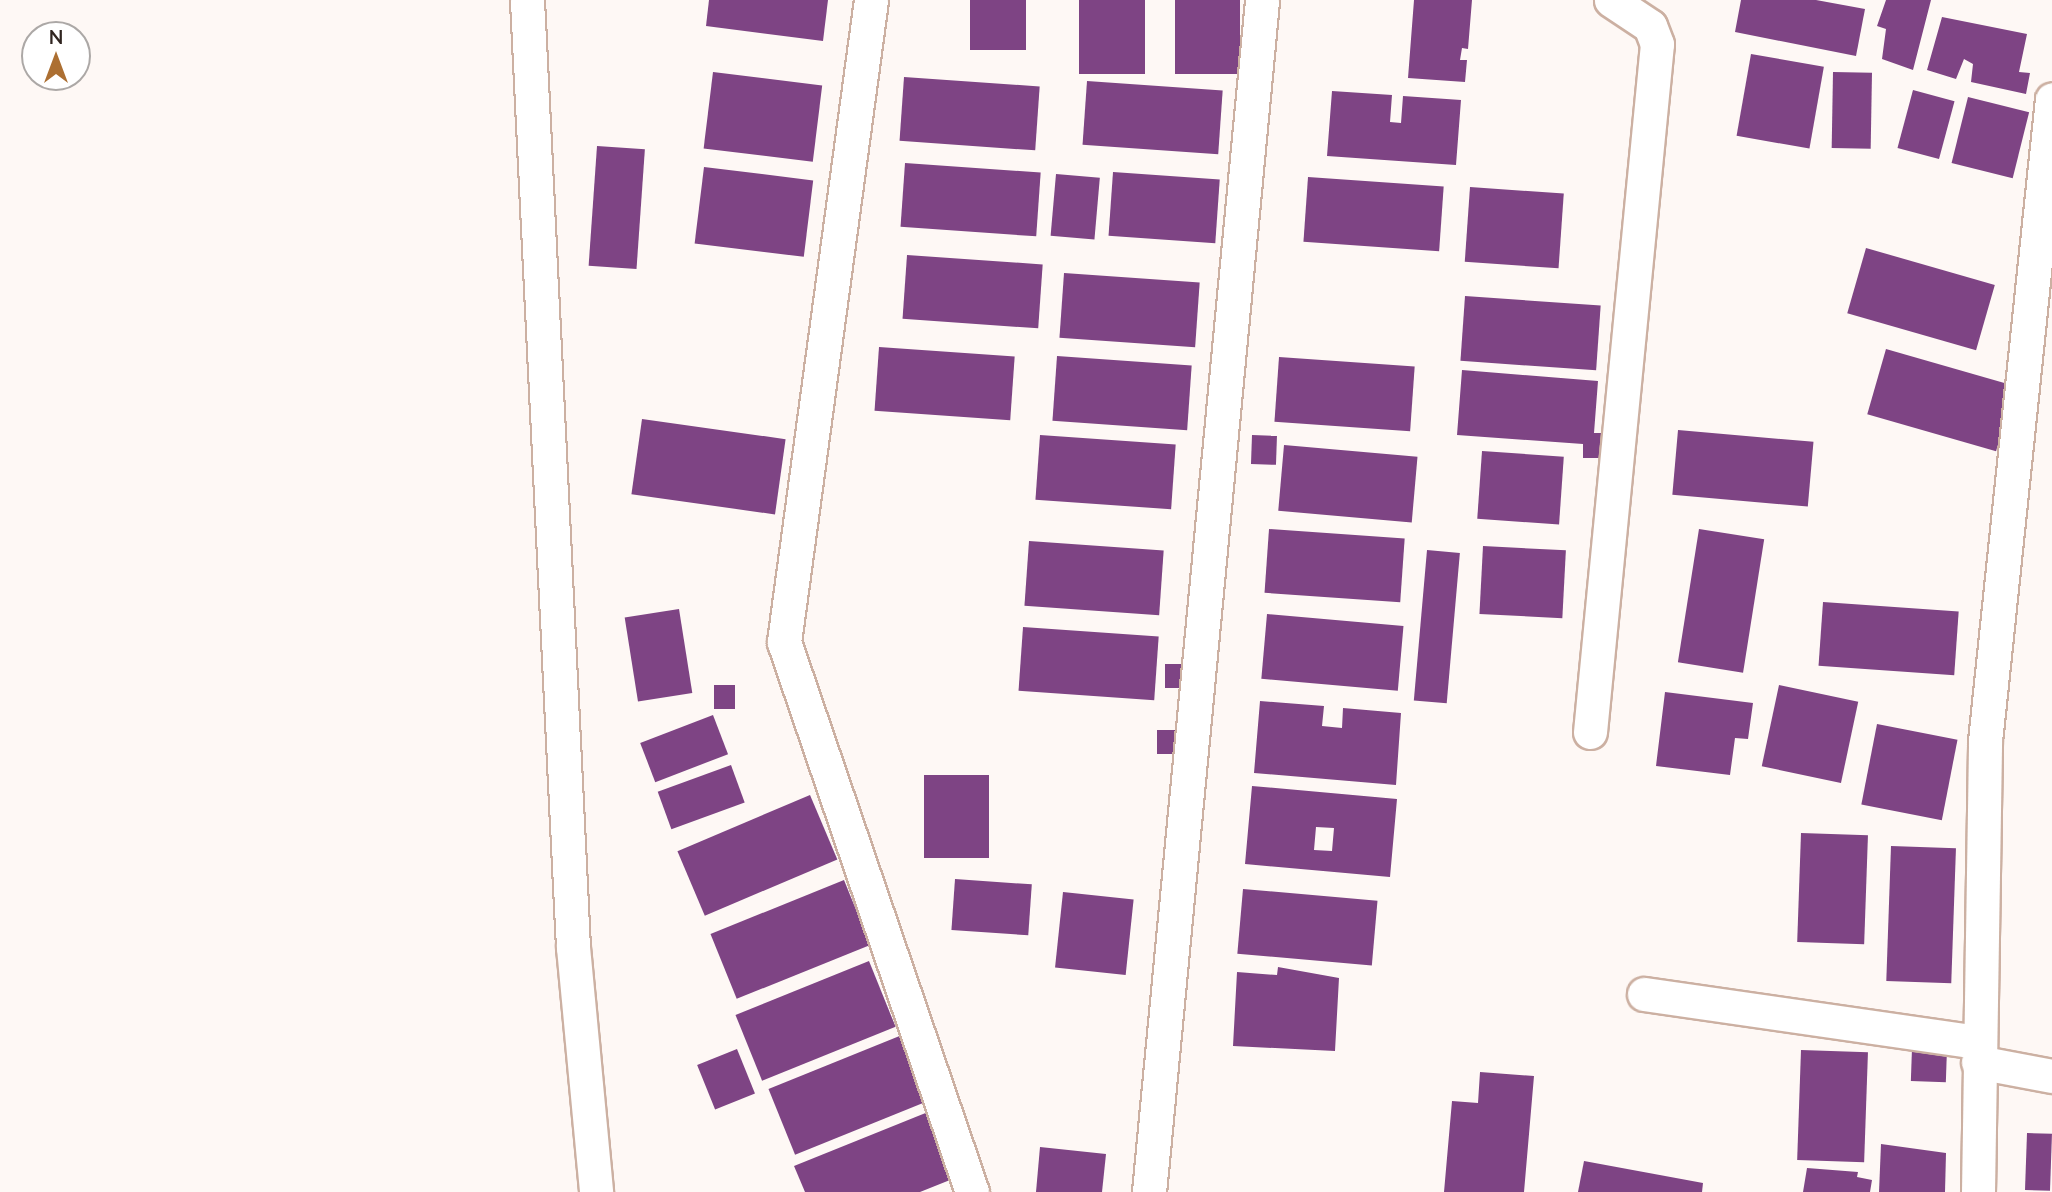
<!DOCTYPE html>
<html>
<head>
<meta charset="utf-8">
<style>
  body { margin:0 }
  #map { position:relative; width:2052px; height:1192px; overflow:hidden; background:#fef8f5; font-family:Lato,sans-serif }
  div>[style] { position:absolute }
  .building>* { inset:0; background:#7e4484; transform-origin:0 0 }
  .roads { filter:drop-shadow(2px 0 #ccb0a2) drop-shadow(-2px 0 #ccb0a2) drop-shadow(0 2px #ccb0a2) drop-shadow(0 -2px #ccb0a2) }
  .minor>* { height:33px; margin:-16.5px; padding:0 16.5px; transform-origin:16.5px; border-radius:16.5px; background:#fff }
  span { translate:-50% -50%; white-space:nowrap; text-align:center; line-height:1.15; -webkit-text-stroke:7px #fff; paint-order:stroke }
  .north { position:absolute; left:21px; top:21px; width:70px; height:70px; box-sizing:border-box; background:#fff; border:2px solid #aca8a6; border-radius:50%; rotate:0deg; font-size:19px; font-weight:700; line-height:28px; text-align:center; color:#302520 }
  .north::after { content:''; display:block; margin:auto; width:24px; height:32px; background:#ac6f32; clip-path:polygon(50% 0,100% 100%,50% 72%,0 100%) }
</style>
</head>
<body>
<div id="map">
  <div class="building">
    <i style="clip-path:polygon(709px 0,828px 0,823px 41px,706px 26px)"></i>
    <i style="left:970px;top:0;width:56px;height:50px"></i>
    <i style="left:1079px;top:0;width:66px;height:74px"></i>
    <i style="left:1175px;top:0;width:65px;height:74px"></i>
    <i style="clip-path:polygon(1414px 0,1472px 0,1468px 49px,1462px 48px,1460px 60px,1467px 60px,1465px 82px,1408px 78px)"></i>
    <i style="clip-path:polygon(1741px 0,1816px 0,1865px 9px,1856px 56px,1735px 32px)"></i>
    <i style="clip-path:polygon(1886px 0,1931px 0,1913px 70px,1882px 59px,1886px 29px,1877px 26px)"></i>
    <i style="clip-path:polygon(1942px 17px,2027px 34px,2019px 72px,2030px 73px,2026px 94px,1971px 82px,1973px 64px,1964px 59px,1956px 79px,1927px 70px)"></i>
    <i style="left:1751px;top:54px;width:74px;height:83px;rotate:10deg"></i>
    <i style="left:713px;top:72px;width:110px;height:77px;rotate:7deg"></i>
    <i style="left:1833px;top:72px;width:39px;height:76px;rotate:1deg"></i>
    <i style="left:904px;top:77px;width:136px;height:64px;rotate:4deg"></i>
    <i style="left:1087px;top:81px;width:136px;height:64px;rotate:4deg"></i>
    <i style="left:1913px;top:90px;width:43px;height:60px;rotate:15deg"></i>
    <i style="clip-path:polygon(1332px 91px,1392px 95px,1390px 122px,1401px 123px,1403px 96px,1461px 100px,1456px 165px,1327px 156px)"></i>
    <i style="left:1968px;top:97px;width:63px;height:68px;rotate:14deg"></i>
    <i style="left:597px;top:146px;width:48px;height:120px;rotate:4deg"></i>
    <i style="left:905px;top:163px;width:136px;height:64px;rotate:4deg"></i>
    <i style="left:704px;top:167px;width:110px;height:77px;rotate:7deg"></i>
    <i style="left:1113px;top:172px;width:107px;height:64px;rotate:4deg"></i>
    <i style="left:1056px;top:174px;width:44px;height:62px;rotate:5deg"></i>
    <i style="left:1308px;top:177px;width:136px;height:65px;rotate:4deg"></i>
    <i style="left:1470px;top:187px;width:94px;height:75px;rotate:4deg"></i>
    <i style="left:1866px;top:248px;width:134px;height:68px;rotate:16deg"></i>
    <i style="left:907px;top:255px;width:136px;height:64px;rotate:4deg"></i>
    <i style="left:1064px;top:273px;width:136px;height:65px;rotate:4deg"></i>
    <i style="left:1465px;top:296px;width:136px;height:65px;rotate:4deg"></i>
    <i style="left:879px;top:347px;width:136px;height:64px;rotate:4deg"></i>
    <i style="left:1886px;top:349px;width:134px;height:68px;rotate:16deg"></i>
    <i style="left:1057px;top:356px;width:135px;height:65px;rotate:4deg"></i>
    <i style="left:1279px;top:357px;width:136px;height:65px;rotate:4deg"></i>
    <i style="clip-path:polygon(1462px 370px,1598px 381px,1594px 433px,1604px 433px,1604px 458px,1583px 458px,1583px 444px,1457px 435px)"></i>
    <i style="left:642px;top:419px;width:145px;height:76px;rotate:8deg"></i>
    <i style="left:1678px;top:430px;width:136px;height:65px;rotate:5deg"></i>
    <i style="left:1040px;top:435px;width:136px;height:65px;rotate:4deg"></i>
    <i style="left:1252px;top:435px;width:25px;height:29px;rotate:2deg"></i>
    <i style="left:1284px;top:445px;width:134px;height:66px;rotate:5deg"></i>
    <i style="left:1482px;top:451px;width:82px;height:68px;rotate:4deg"></i>
    <i style="left:1269px;top:529px;width:136px;height:64px;rotate:4deg"></i>
    <i style="left:1699px;top:529px;width:66px;height:135px;rotate:9deg"></i>
    <i style="left:1029px;top:541px;width:135px;height:65px;rotate:4deg"></i>
    <i style="left:1483px;top:546px;width:83px;height:68px;rotate:3deg"></i>
    <i style="left:1427px;top:550px;width:33px;height:151px;rotate:5deg"></i>
    <i style="left:1823px;top:602px;width:136px;height:64px;rotate:4deg"></i>
    <i style="left:679px;top:609px;width:85px;height:55px;rotate:81deg"></i>
    <i style="left:1267px;top:614px;width:137px;height:65px;rotate:5deg"></i>
    <i style="left:1023px;top:627px;width:136px;height:64px;rotate:4deg"></i>
    <i style="left:1165px;top:664px;width:22px;height:24px"></i>
    <i style="left:714px;top:685px;width:21px;height:24px"></i>
    <i style="left:1779px;top:685px;width:81px;height:83px;rotate:12deg"></i>
    <i style="clip-path:polygon(1665px 692px,1753px 703px,1748px 739px,1735px 738px,1730px 775px,1656px 766px)"></i>
    <i style="clip-path:polygon(1260px 701px,1324px 706px,1322px 726px,1342px 728px,1343px 708px,1401px 713px,1396px 785px,1254px 773px)"></i>
    <i style="left:713px;top:715px;width:42px;height:78px;rotate:69deg"></i>
    <i style="left:1877px;top:724px;width:82px;height:82px;rotate:11deg"></i>
    <i style="left:1157px;top:730px;width:21px;height:24px"></i>
    <i style="left:731px;top:765px;width:40px;height:78px;rotate:70deg"></i>
    <i style="left:924px;top:775px;width:65px;height:83px"></i>
    <i style="clip-path:polygon(evenodd,1252px 786px,1397px 799px,1390px 877px,1245px 864px,1252px 786px,1316px 827px,1334px 828px,1332px 851px,1314px 850px,1316px 827px)"></i>
    <i style="left:810px;top:795px;width:70px;height:144px;rotate:67deg"></i>
    <i style="left:1801px;top:833px;width:67px;height:109px;rotate:2deg"></i>
    <i style="left:1891px;top:846px;width:65px;height:135px;rotate:2deg"></i>
    <i style="left:955px;top:879px;width:77px;height:51px;rotate:4deg"></i>
    <i style="left:844px;top:880px;width:70px;height:144px;rotate:68deg"></i>
    <i style="left:1243px;top:889px;width:135px;height:65px;rotate:5deg"></i>
    <i style="left:1063px;top:892px;width:71px;height:76px;rotate:6deg"></i>
    <i style="left:869px;top:961px;width:71px;height:144px;rotate:68deg"></i>
    <i style="clip-path:polygon(1278px 967px,1339px 978px,1335px 1051px,1233px 1046px,1237px 972px,1277px 975px)"></i>
    <i style="left:902px;top:1035px;width:71px;height:144px;rotate:68deg"></i>
    <i style="left:1912px;top:1048px;width:35px;height:33px;rotate:2deg"></i>
    <i style="left:737px;top:1049px;width:48px;height:43px;rotate:68deg"></i>
    <i style="left:1801px;top:1050px;width:67px;height:110px;rotate:2deg"></i>
    <i style="clip-path:polygon(1480px 1072px,1534px 1076px,1524px 1192px,1444px 1192px,1452px 1101px,1478px 1103px)"></i>
    <i style="clip-path:polygon(928px 1112px,955px 1178px,920px 1192px,805px 1192px,794px 1166px)"></i>
    <i style="left:2027px;top:1133px;width:25px;height:57px;rotate:2deg"></i>
    <i style="clip-path:polygon(1881px 1144px,1946px 1153px,1945px 1192px,1879px 1192px)"></i>
    <i style="clip-path:polygon(1040px 1147px,1106px 1154px,1102px 1192px,1036px 1192px)"></i>
    <i style="clip-path:polygon(1584px 1161px,1703px 1183px,1702px 1192px,1578px 1192px)"></i>
    <i style="clip-path:polygon(1807px 1168px,1858px 1172px,1857px 1177px,1872px 1180px,1870px 1192px,1803px 1192px)"></i>
  </div>
  <div class="roads">
    <div class="minor">
      <i style="left:527px;top:0;width:948px;rotate:87.22deg"></i>
      <i style="left:573px;top:947px;width:246px;rotate:84.6deg"></i>
      <i style="left:871px;top:0;width:648px;rotate:97.72deg"></i>
      <i style="left:784px;top:642px;width:581px;rotate:71.13deg"></i>
      <i style="left:1590px;top:732px;width:691px;rotate:-84.44deg"></i>
      <i style="left:1657px;top:44px;width:19px;rotate:-111deg"></i>
      <i style="left:1650px;top:26px;width:47px;rotate:-146.3deg"></i>
      <i style="left:1644px;top:994px;width:337px;rotate:8.2deg"></i>
      <i style="left:1978px;top:1062px;width:75px;rotate:10.7deg"></i>
      <i style="left:1149px;top:1192px;width:1197px;rotate:-84.58deg"></i>
      <i style="left:1978px;top:1192px;width:451px;rotate:-89.1deg"></i>
      <i style="left:1985px;top:741px;width:645px;rotate:-84.04deg"></i>
    </div>
  </div>
  <div class="north">N</div>
</div>
</body>
</html>
